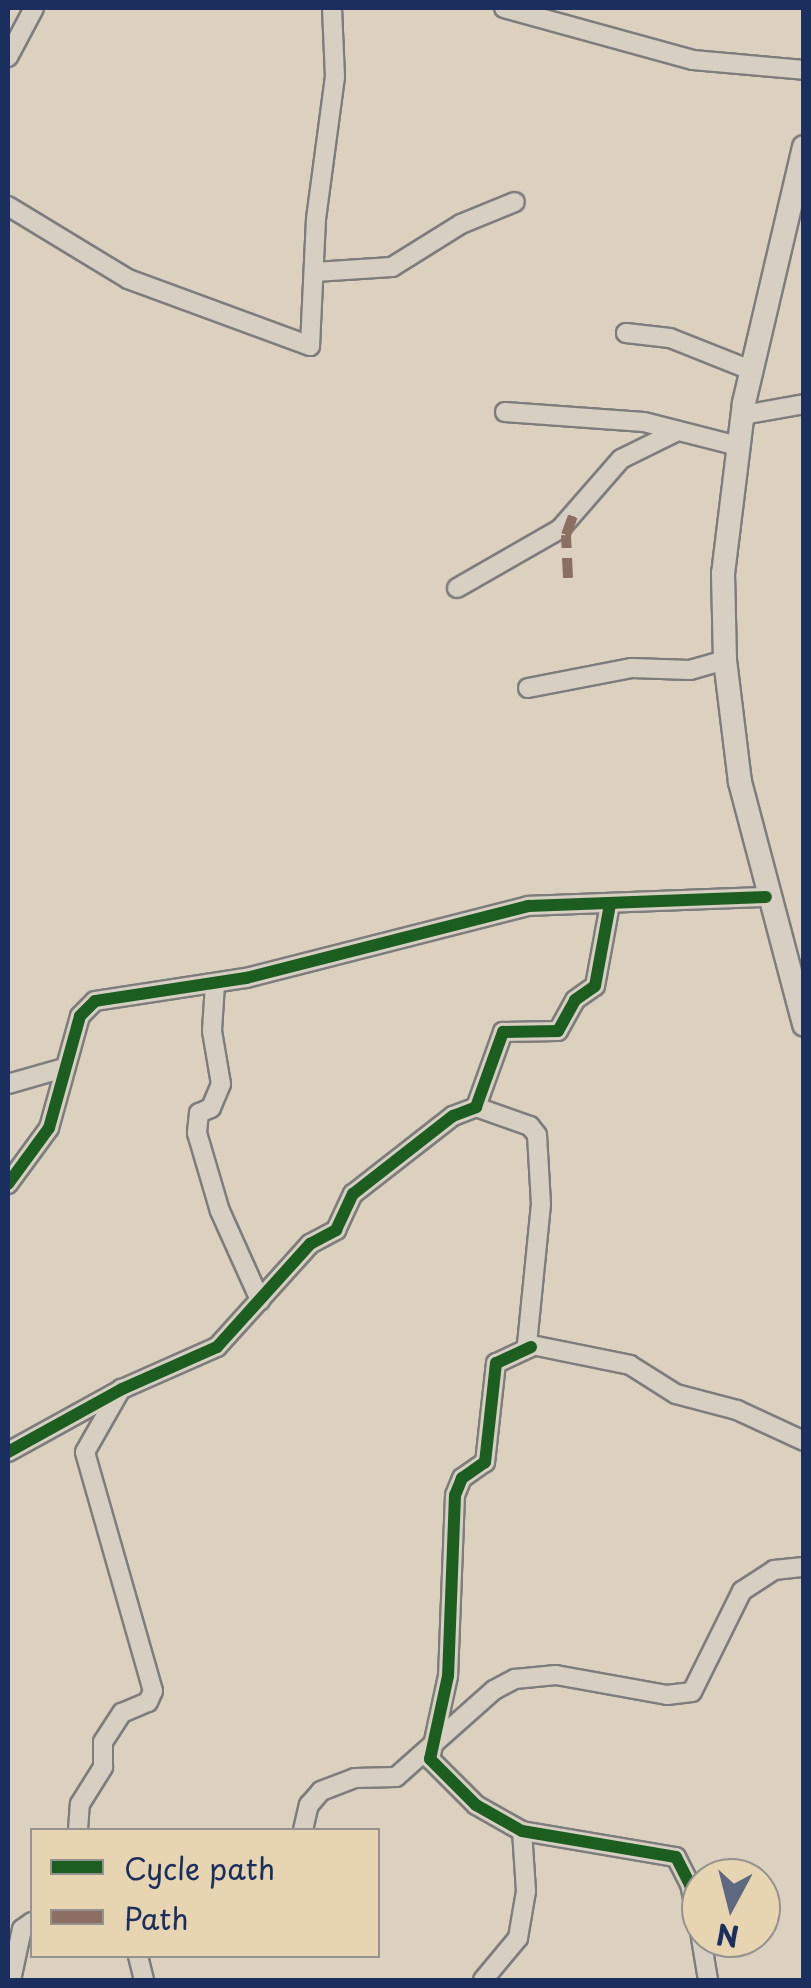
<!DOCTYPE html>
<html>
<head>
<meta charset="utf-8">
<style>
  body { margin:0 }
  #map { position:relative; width:811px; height:1988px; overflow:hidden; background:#dbd1be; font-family:"Playpen Sans",sans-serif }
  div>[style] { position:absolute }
  .roads { filter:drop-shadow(2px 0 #7e7d7d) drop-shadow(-2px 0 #7e7d7d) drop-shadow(0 2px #7e7d7d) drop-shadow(0 -2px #7e7d7d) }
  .minor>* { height:18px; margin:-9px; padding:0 9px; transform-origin:9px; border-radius:9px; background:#d7cfc2 }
  .major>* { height:22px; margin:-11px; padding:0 11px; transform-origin:11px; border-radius:11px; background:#d7cfc2 }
  .quiet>* { height:10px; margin-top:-5px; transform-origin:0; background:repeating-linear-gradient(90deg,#8d6e63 0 20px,transparent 0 30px) }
  .cycleway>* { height:12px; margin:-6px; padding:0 6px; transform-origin:6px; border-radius:6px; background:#1b5e20 }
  span { translate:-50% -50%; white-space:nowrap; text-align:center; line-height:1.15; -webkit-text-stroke:8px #e7d5b2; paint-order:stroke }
  .frame { position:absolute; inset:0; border:10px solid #1b2f5e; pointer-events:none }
  .legend { position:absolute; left:30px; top:1828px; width:350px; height:130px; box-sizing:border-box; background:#e7d5b2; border:2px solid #959390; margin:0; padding:12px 18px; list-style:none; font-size:30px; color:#1b2f5e }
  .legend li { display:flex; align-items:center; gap:20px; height:50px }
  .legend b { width:50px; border:2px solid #959390 }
  .north { position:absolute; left:681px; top:1858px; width:100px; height:100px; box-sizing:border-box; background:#e7d5b2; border:2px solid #959390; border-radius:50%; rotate:187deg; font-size:28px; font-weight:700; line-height:40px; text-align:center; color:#1b2f5e }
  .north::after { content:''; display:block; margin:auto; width:35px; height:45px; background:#5e6880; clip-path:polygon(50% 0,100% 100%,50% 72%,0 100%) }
</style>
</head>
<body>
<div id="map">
  <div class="roads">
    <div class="minor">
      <i style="left:504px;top:8px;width:196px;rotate:15.4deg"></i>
      <i style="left:693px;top:60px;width:111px;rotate:5.1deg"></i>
      <i style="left:8px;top:57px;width:55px;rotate:-62deg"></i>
      <i style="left:8px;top:206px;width:140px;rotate:31.3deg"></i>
      <i style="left:128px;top:279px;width:194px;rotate:20.2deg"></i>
      <i style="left:310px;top:346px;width:127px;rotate:-87.3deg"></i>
      <i style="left:316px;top:219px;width:143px;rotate:-82.4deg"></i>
      <i style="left:335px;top:77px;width:69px;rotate:-92.5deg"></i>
      <i style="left:315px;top:272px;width:77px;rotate:-3.7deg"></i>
      <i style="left:392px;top:267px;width:81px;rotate:-31.9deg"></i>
      <i style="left:461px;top:224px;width:58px;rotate:-22.2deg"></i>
      <i style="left:626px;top:333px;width:44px;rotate:6.5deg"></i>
      <i style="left:670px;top:338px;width:87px;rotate:21.6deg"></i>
      <i style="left:505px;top:412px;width:139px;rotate:4.1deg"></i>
      <i style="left:644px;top:422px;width:97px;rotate:14.3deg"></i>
      <i style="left:743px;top:415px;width:62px;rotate:-10.2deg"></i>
      <i style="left:457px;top:588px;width:119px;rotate:-29.8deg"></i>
      <i style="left:560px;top:529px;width:93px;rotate:-48.9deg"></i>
      <i style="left:621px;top:459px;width:64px;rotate:-26.2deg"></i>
      <i style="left:528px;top:688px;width:106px;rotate:-10.9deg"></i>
      <i style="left:632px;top:668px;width:58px;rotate:2deg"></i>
      <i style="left:690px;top:670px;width:36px;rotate:-16deg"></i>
      <i style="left:215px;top:984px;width:47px;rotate:93.7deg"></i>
      <i style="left:212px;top:1031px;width:54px;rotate:80.4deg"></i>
      <i style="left:221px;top:1084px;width:26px;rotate:113deg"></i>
      <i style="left:211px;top:1108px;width:13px;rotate:157deg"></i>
      <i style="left:199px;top:1113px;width:20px;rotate:96deg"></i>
      <i style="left:197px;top:1133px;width:81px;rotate:73.6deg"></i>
      <i style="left:220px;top:1211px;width:98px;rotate:65.8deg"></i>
      <i style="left:8px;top:1084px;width:54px;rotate:-16.1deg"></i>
      <i style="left:476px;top:1107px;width:57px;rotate:19.4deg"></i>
      <i style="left:530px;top:1126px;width:11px;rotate:52deg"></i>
      <i style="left:537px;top:1135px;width:69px;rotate:86.7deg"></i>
      <i style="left:541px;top:1204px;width:141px;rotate:95.7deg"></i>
      <i style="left:527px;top:1344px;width:105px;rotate:11.5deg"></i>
      <i style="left:630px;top:1365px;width:54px;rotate:32.2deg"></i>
      <i style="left:676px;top:1394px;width:63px;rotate:14.7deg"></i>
      <i style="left:737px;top:1410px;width:74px;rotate:24.8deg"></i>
      <i style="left:8px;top:1184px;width:69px;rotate:-53.8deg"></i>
      <i style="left:49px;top:1128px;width:116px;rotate:-74.5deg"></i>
      <i style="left:80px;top:1016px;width:21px;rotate:-45deg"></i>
      <i style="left:95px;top:1001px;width:153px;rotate:-8.7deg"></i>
      <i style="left:246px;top:978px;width:291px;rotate:-14.3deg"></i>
      <i style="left:528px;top:906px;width:238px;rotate:-2.2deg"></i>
      <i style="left:531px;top:1347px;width:38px;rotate:155deg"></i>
      <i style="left:496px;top:1363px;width:100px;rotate:96.3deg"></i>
      <i style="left:485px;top:1462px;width:28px;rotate:145deg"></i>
      <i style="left:462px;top:1478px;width:18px;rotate:112deg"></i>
      <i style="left:455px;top:1495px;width:181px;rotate:92.2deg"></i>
      <i style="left:448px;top:1676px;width:85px;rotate:102.2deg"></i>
      <i style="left:430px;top:1759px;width:65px;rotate:45deg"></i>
      <i style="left:476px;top:1805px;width:53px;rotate:29.5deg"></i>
      <i style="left:522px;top:1831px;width:156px;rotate:9.6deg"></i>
      <i style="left:676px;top:1857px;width:30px;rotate:63deg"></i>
      <i style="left:690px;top:1884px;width:53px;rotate:78.1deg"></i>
      <i style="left:8px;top:1452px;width:130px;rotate:-28.9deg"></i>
      <i style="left:122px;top:1389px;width:104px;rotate:-23.9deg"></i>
      <i style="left:217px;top:1347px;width:139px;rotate:-47.9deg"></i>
      <i style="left:310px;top:1244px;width:30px;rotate:-28deg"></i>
      <i style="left:336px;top:1230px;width:40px;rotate:-65deg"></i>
      <i style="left:353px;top:1194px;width:127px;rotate:-38deg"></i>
      <i style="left:453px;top:1116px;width:25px;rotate:-21deg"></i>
      <i style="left:476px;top:1107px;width:80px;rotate:-70.2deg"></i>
      <i style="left:503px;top:1032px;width:55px;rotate:-1deg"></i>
      <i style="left:558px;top:1031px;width:35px;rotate:-61deg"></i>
      <i style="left:575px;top:1000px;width:24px;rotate:-35deg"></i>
      <i style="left:595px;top:986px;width:83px;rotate:-79.6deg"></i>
      <i style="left:78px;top:1830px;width:26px;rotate:-86deg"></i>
      <i style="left:80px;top:1804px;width:44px;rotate:-58.1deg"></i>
      <i style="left:103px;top:1767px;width:25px;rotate:-90deg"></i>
      <i style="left:103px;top:1742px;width:35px;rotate:-57deg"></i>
      <i style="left:122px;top:1713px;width:28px;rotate:-23deg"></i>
      <i style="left:148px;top:1702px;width:12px;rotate:-66deg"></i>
      <i style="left:153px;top:1691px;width:248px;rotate:-105.9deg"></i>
      <i style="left:85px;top:1452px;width:73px;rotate:-60.3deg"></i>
      <i style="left:303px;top:1830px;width:26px;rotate:-77deg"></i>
      <i style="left:309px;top:1805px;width:18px;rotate:-49deg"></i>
      <i style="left:321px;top:1791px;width:36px;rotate:-21deg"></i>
      <i style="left:355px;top:1778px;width:41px;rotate:-1.4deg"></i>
      <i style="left:396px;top:1777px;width:131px;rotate:-41.6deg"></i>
      <i style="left:494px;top:1690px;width:24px;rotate:-28deg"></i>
      <i style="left:515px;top:1679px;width:41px;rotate:-5.6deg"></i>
      <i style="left:556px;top:1675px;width:113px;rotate:10.2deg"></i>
      <i style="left:667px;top:1695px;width:25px;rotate:-7deg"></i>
      <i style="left:692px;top:1692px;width:113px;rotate:-63.7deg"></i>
      <i style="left:742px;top:1591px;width:38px;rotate:-33deg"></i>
      <i style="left:774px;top:1570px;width:30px;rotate:-6deg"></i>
      <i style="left:701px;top:1938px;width:43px;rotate:80.5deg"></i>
      <i style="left:138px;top:1956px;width:25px;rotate:76deg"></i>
      <i style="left:11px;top:1980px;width:52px;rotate:-77.8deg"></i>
      <i style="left:22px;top:1929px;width:12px;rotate:-35deg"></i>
      <i style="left:483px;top:1980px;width:55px;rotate:-50.2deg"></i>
      <i style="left:518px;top:1938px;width:48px;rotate:-80.3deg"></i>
      <i style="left:526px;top:1891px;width:60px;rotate:-93.8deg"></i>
    </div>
    <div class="major">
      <i style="left:804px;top:147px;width:263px;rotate:103.2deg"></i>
      <i style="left:744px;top:403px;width:171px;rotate:97deg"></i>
      <i style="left:723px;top:573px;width:87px;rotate:88.7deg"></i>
      <i style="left:725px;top:660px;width:123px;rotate:83deg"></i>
      <i style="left:740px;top:782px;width:251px;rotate:75.2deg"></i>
    </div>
  </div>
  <div class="quiet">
    <i style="left:568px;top:578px;width:43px;rotate:-92.7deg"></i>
    <i style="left:566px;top:535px;width:23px;rotate:-70deg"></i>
  </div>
  <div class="cycleway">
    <i style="left:8px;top:1184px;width:69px;rotate:-53.8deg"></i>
    <i style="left:49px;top:1128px;width:116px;rotate:-74.5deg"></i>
    <i style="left:80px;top:1016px;width:21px;rotate:-45deg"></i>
    <i style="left:95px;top:1001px;width:153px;rotate:-8.7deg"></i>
    <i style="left:246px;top:978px;width:291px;rotate:-14.3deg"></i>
    <i style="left:528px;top:906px;width:238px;rotate:-2.2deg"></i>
    <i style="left:531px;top:1347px;width:38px;rotate:155deg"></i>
    <i style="left:496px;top:1363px;width:100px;rotate:96.3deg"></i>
    <i style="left:485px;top:1462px;width:28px;rotate:145deg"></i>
    <i style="left:462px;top:1478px;width:18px;rotate:112deg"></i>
    <i style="left:455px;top:1495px;width:181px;rotate:92.2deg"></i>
    <i style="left:448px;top:1676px;width:85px;rotate:102.2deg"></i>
    <i style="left:430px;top:1759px;width:65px;rotate:45deg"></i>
    <i style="left:476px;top:1805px;width:53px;rotate:29.5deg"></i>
    <i style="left:522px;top:1831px;width:156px;rotate:9.6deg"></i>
    <i style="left:676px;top:1857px;width:30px;rotate:63deg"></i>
    <i style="left:690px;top:1884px;width:53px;rotate:78.1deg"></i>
    <i style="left:8px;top:1452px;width:130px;rotate:-28.9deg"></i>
    <i style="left:122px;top:1389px;width:104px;rotate:-23.9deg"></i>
    <i style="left:217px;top:1347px;width:139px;rotate:-47.9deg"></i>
    <i style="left:310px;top:1244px;width:30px;rotate:-28deg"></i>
    <i style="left:336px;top:1230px;width:40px;rotate:-65deg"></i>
    <i style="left:353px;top:1194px;width:127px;rotate:-38deg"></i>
    <i style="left:453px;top:1116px;width:25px;rotate:-21deg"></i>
    <i style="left:476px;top:1107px;width:80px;rotate:-70.2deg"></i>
    <i style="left:503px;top:1032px;width:55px;rotate:-1deg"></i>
    <i style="left:558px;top:1031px;width:35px;rotate:-61deg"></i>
    <i style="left:575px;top:1000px;width:24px;rotate:-35deg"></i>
    <i style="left:595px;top:986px;width:83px;rotate:-79.6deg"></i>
  </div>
  <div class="frame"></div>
  <ul class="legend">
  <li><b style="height:12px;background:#1b5e20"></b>Cycle path</li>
  <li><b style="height:12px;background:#8d6e63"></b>Path</li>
  </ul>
  <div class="north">N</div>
</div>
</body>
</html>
